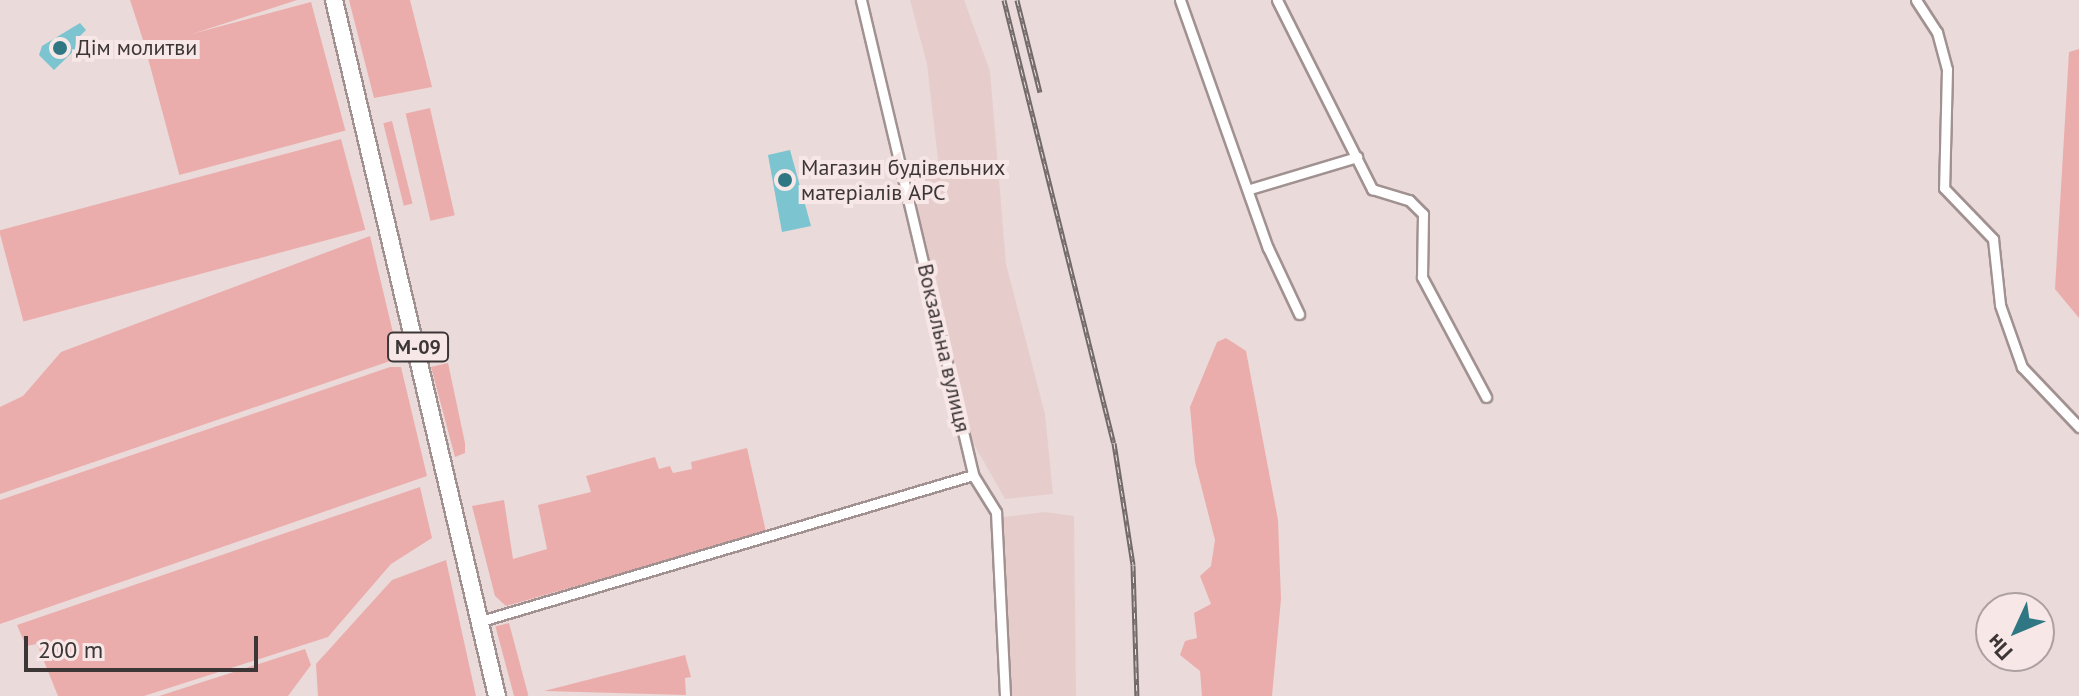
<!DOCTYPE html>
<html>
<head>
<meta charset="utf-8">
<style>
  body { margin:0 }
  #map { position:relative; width:2079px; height:696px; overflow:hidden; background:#eadada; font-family:"PT Sans",sans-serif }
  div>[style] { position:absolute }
  .built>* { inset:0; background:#e6cdcc }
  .green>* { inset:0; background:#ebadac; transform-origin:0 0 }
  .building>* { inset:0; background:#7bc4d0 }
  .roads { filter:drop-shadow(2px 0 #a19291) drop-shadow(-2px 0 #a19291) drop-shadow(0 2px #a19291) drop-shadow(0 -2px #a19291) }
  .street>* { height:9px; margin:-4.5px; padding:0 4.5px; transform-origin:4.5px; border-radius:4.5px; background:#fff }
  .highway>* { height:16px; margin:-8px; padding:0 8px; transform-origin:8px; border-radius:8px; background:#fff }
  .rail>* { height:5px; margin-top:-2.5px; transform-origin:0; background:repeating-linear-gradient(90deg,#f8e7e7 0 6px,#726969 0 12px); box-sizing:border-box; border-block:2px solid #726969 }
  .dots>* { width:22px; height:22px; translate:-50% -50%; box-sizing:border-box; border:4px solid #f8e7e7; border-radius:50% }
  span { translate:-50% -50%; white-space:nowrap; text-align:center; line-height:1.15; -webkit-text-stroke:8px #f8e7e7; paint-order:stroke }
  .shield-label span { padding:2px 6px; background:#f8e7e7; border:2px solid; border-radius:6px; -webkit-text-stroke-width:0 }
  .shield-label { font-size:20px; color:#3c3636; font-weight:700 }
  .poi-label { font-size:22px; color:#3c3636 }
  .left { translate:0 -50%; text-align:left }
  .street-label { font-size:22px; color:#3c3636 }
  .north { position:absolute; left:1975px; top:592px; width:80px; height:80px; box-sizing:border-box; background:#f8e7e7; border:2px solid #ada0a0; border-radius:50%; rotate:226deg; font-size:22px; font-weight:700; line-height:32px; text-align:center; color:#3c3636 }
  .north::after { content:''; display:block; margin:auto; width:28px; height:36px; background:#2f7782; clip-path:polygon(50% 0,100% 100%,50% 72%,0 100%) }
  .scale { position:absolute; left:24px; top:636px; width:234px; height:36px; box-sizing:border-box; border:4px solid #3c3636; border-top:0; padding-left:10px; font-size:24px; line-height:28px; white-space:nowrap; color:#3c3636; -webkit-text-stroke:6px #f8e7e7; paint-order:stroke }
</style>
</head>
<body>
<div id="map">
  <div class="built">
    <i style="clip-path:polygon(910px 0,964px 0,990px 71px,1006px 264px,1045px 414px,1053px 494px,1005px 499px,968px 434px,910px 174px,939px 168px,927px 64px)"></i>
    <i style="clip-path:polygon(1045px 512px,1074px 516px,1076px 696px,1006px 696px,1003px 517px)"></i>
  </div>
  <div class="green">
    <i style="clip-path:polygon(130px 0,297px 0,146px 49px)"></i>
    <i style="clip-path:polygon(349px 0,410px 0,432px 87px,374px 98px)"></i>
    <i style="left:311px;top:2px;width:133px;height:172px;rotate:75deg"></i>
    <i style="clip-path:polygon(2079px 49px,2079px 318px,2055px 289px,2069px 52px)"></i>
    <i style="left:430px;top:108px;width:110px;height:25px;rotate:77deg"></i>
    <i style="left:392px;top:121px;width:85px;height:9px;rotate:76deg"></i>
    <i style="left:341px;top:139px;width:94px;height:354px;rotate:75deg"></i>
    <i style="clip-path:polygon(370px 236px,399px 358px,0 494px,0 407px,23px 396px,61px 352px)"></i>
    <i style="clip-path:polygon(1226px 338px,1246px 351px,1278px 520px,1281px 599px,1272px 696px,1202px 696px,1200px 671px,1180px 655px,1185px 641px,1197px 638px,1194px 613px,1211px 604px,1200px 576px,1211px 566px,1215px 540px,1195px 462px,1190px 407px,1217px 342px)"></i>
    <i style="clip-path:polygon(448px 363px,465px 443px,465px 453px,455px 457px,431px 367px)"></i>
    <i style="clip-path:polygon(390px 367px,401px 367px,427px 476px,0 624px,0 500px)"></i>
    <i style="clip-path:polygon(747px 448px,766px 532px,506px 606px,495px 596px,472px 506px,504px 500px,513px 559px,547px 549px,538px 505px,591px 492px,586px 476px,655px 457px,659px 469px,670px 466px,673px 473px,692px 469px,691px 462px)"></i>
    <i style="clip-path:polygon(420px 487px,432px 538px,391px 564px,328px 637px,144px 696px,58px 696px,37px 644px,26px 646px,17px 625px)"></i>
    <i style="clip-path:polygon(446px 560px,476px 696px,318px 696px,316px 664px,392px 580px)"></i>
    <i style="left:509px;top:623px;width:75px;height:14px;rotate:75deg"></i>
    <i style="clip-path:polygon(305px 649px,311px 665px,288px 696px,159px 696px)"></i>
    <i style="clip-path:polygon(685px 655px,691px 677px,685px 678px,686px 695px,544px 691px)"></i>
  </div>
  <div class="building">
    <i style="clip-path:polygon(80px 23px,86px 30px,78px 38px,83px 42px,54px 70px,39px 55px,42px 46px)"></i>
    <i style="clip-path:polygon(790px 150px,811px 226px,782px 232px,768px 155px)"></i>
  </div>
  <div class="roads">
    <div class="street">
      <i style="left:861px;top:0;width:488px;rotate:76.7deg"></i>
      <i style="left:973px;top:475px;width:44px;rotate:58.1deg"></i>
      <i style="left:996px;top:512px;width:184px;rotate:87.2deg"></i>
      <i style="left:1180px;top:0;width:263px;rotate:70.5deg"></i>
      <i style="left:1268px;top:248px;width:73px;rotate:64.8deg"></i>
      <i style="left:1277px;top:0;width:212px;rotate:63.3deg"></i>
      <i style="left:1372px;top:189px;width:39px;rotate:17deg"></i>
      <i style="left:1409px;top:200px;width:20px;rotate:45deg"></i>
      <i style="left:1423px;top:214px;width:63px;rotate:90.9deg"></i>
      <i style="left:1422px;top:277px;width:136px;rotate:61.9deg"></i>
      <i style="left:1916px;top:0;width:38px;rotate:57deg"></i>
      <i style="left:1937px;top:32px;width:38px;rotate:75deg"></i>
      <i style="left:1947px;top:69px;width:119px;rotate:91.4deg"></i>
      <i style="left:1944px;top:188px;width:71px;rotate:46.1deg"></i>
      <i style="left:1993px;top:239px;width:66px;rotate:83.9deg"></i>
      <i style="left:2000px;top:305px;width:66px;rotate:70.5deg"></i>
      <i style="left:2022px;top:367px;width:83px;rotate:46.5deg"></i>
      <i style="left:1250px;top:189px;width:112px;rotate:-16.7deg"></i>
      <i style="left:481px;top:621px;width:513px;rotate:-16.53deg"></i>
    </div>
    <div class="highway">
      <i style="left:334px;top:0;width:715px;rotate:76.82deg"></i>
    </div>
  </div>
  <div class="rail">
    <i style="left:1004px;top:0;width:456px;rotate:76.1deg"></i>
    <i style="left:1114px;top:443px;width:123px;rotate:81.1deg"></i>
    <i style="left:1133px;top:565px;width:131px;rotate:88.3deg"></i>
    <i style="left:1017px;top:0;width:95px;rotate:76deg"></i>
  </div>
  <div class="dots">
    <i style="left:60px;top:48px;background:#2f7782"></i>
    <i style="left:785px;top:180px;background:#2f7782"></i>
  </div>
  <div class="shield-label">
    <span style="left:418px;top:347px">М-09</span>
  </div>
  <div class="poi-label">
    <span class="left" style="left:76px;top:48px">Дім молитви</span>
    <span class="left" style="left:801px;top:180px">Магазин будівельних<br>матеріалів APC</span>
  </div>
  <div class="street-label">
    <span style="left:944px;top:348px;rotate:77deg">Вокзальна вулиця</span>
  </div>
  <div class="north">Пн</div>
  <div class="scale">200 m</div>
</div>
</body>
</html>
